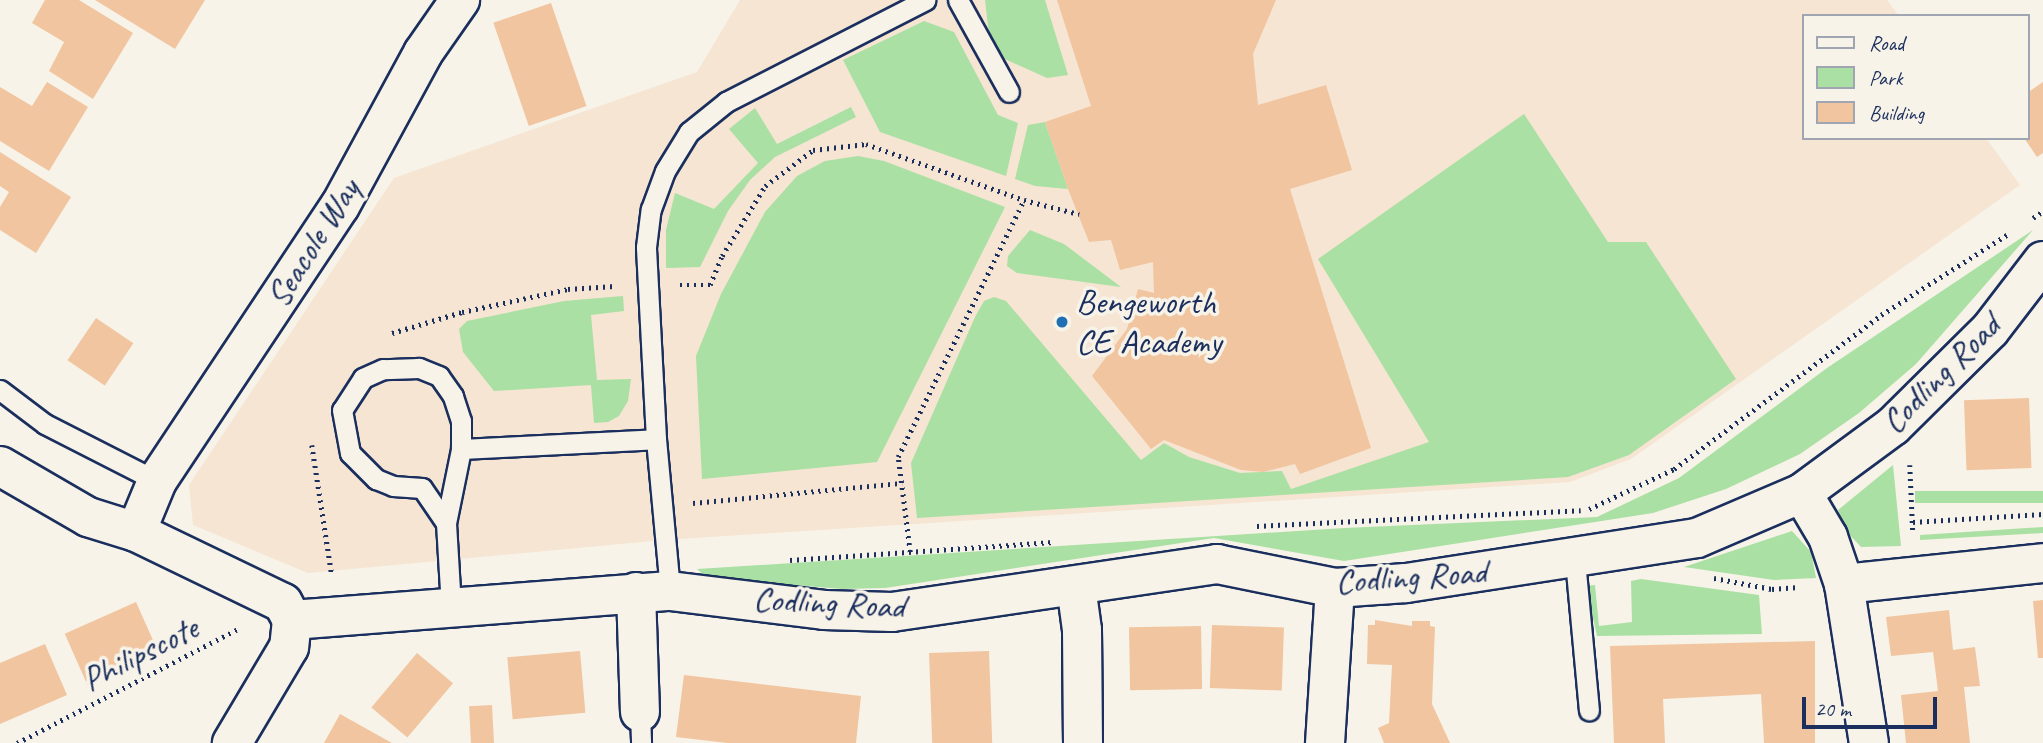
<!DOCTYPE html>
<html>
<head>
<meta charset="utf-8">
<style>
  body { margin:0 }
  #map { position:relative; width:2043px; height:743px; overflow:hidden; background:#f7f3e8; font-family:Caveat,sans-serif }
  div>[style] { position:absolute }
  .built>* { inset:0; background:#f5e5d2 }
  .green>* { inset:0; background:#aae0a3; transform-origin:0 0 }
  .building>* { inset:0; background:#f1c5a0; transform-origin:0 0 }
  .path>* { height:4.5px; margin-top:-2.25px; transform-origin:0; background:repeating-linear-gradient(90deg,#1b2f5e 0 2px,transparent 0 7px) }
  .roads { filter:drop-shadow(2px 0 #1b2f5e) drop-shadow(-2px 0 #1b2f5e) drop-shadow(0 2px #1b2f5e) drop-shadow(0 -2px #1b2f5e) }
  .service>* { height:19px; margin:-9.5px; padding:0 9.5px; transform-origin:9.5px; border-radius:9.5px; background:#f7f3e8 }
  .minor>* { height:38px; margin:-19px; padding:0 19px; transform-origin:19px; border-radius:19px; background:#f7f3e8 }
  .dots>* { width:19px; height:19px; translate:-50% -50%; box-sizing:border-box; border:4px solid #f7f3e8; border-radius:50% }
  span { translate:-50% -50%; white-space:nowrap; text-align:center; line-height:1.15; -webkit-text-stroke:7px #f7f3e8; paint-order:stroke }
  .street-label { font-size:35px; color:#1b2f5e }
  .poi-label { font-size:35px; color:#1b2f5e }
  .left { translate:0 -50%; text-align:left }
  .legend { position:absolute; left:1802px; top:14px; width:228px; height:126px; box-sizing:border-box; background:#f7f3e8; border:2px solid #9fa5b1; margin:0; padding:9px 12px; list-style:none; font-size:21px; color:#1b2f5e }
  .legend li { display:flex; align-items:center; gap:14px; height:35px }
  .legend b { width:35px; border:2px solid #9fa5b1 }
  .scale { position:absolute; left:1802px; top:697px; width:135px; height:32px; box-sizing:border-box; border:4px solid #1b2f5e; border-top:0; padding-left:9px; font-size:21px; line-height:24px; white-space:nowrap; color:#1b2f5e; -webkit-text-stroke:5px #f7f3e8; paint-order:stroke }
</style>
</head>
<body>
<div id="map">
  <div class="built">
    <i style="clip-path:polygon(740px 0,1887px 0,1899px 16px,1803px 16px,1803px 138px,1986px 138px,2020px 185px,1631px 459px,1570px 482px,663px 540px,308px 573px,193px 525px,189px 485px,394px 178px,697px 72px)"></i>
  </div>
  <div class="green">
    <i style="clip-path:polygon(985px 0,1045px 0,1068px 75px,1047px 78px,1005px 59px,989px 35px)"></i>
    <i style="clip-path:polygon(924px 21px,954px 32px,998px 115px,1018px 123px,1006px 176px,880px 132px,843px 60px)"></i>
    <i style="clip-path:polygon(851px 107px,856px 117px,775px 157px,750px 180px,728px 211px,700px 267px,666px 268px,666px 230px,675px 193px,714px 209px,758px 163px,729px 129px,755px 108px,777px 144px)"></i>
    <i style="clip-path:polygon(1524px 114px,1608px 242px,1646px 242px,1736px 379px,1629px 455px,1568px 477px,917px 518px,911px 463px,975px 317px,984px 301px,994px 297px,1006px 301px,1141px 460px,1164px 443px,1189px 457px,1240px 473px,1282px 471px,1291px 489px,1429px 442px,1318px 259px)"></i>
    <i style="clip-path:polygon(1045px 122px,1068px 189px,1035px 186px,1015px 179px,1028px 125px)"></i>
    <i style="clip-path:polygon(858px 156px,884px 161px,1005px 207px,877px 462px,702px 479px,696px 356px,721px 294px,765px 212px,797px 176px,825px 161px)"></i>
    <i style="clip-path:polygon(1030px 230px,1064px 244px,1121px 287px,1017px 273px,1007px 266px,1008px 256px)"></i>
    <i style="clip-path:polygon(2033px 230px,1916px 364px,1859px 413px,1800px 454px,1726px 489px,1653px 513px,1344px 561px,1214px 538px,885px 588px,842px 589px,733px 580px,706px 577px,697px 569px,1344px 528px,1597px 517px,1679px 478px,1827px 368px)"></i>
    <i style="clip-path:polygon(623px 296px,624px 311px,591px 315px,597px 380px,631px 379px,628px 401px,619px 416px,608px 422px,594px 423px,591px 385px,494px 391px,463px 352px,459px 329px,467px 321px,564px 301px)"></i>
    <i style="clip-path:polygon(1893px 465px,1901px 546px,1861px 547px,1845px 530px,1838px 510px)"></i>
    <i style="left:2043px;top:491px;width:12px;height:128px;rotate:90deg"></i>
    <i style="clip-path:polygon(2043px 527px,2043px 533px,1920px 540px,1920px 535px)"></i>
    <i style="clip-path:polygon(1792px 531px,1811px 552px,1816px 578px,1774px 580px,1684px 567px)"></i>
    <i style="clip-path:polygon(1641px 579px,1759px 595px,1762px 634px,1597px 636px,1586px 586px,1595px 585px,1599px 626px,1632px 622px,1631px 581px)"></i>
  </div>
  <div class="building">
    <i style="clip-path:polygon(45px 0,79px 0,133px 33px,93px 99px,49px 71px,64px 42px,32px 23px)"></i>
    <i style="clip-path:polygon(95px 0,205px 0,175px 49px)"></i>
    <i style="clip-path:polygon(1057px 0,1276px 0,1253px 54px,1258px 105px,1326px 85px,1352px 170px,1290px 189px,1371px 448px,1300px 474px,1295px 464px,1263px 472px,1241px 470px,1164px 440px,1151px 449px,1092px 376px,1127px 329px,1138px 289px,1154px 293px,1153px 262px,1120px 270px,1111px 240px,1089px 242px,1068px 189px,1045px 122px,1091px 106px)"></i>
    <i style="left:551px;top:3px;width:109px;height:61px;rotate:71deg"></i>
    <i style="clip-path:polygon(47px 82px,88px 107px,49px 171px,0 141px,0 87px,32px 106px)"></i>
    <i style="clip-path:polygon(2043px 82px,2043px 153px,2037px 157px,2024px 138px,2027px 93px)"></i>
    <i style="clip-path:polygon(0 152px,71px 197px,36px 253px,0 230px,0 207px,9px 192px,0 186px)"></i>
    <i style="left:96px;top:318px;width:45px;height:51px;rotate:34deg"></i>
    <i style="left:2029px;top:398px;width:70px;height:65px;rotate:88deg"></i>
    <i style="clip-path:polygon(2043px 600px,2043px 658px,2038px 658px,2033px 601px)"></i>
    <i style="left:136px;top:602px;width:56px;height:78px;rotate:66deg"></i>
    <i style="clip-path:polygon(1949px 610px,1953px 650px,1975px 647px,1980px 686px,1964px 687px,1970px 743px,1906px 743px,1901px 695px,1938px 691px,1933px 652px,1891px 656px,1886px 617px)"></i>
    <i style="clip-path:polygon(1375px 620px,1412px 626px,1412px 621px,1430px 621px,1430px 626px,1435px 627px,1432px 704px,1450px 743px,1384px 743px,1378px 728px,1389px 723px,1392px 665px,1367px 664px,1368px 625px,1375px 625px)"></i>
    <i style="left:1212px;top:625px;width:72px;height:63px;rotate:2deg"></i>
    <i style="left:1201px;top:626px;width:63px;height:72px;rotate:89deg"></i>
    <i style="clip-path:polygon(1815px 641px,1815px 743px,1764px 743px,1761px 694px,1663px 699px,1665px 743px,1614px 743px,1610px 646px)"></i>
    <i style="clip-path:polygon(45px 644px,67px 695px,0 724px,0 663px)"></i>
    <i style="left:580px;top:651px;width:62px;height:73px;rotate:85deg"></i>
    <i style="left:989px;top:651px;width:92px;height:60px;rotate:88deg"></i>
    <i style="left:417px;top:653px;width:47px;height:71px;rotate:40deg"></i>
    <i style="clip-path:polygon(684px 675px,861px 696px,856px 743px,727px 743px,676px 737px)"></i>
    <i style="left:492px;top:705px;width:38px;height:23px;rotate:87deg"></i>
    <i style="clip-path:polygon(340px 714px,392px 743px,324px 743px)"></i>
  </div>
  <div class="path">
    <i style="left:2033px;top:218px;width:12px;rotate:-35deg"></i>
    <i style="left:680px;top:285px;width:30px"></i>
    <i style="left:710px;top:285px;width:31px;rotate:-68deg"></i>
    <i style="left:722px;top:256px;width:82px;rotate:-58.4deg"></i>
    <i style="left:765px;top:186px;width:60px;rotate:-36.9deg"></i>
    <i style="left:813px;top:150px;width:53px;rotate:-6.5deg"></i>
    <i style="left:866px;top:144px;width:168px;rotate:19.5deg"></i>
    <i style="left:1024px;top:200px;width:57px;rotate:14.3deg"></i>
    <i style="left:392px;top:333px;width:73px;rotate:-16.7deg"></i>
    <i style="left:462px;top:312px;width:108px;rotate:-12.2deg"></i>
    <i style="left:568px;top:289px;width:47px;rotate:-3.7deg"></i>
    <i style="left:312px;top:445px;width:132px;rotate:81.3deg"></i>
    <i style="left:1910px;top:465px;width:68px;rotate:87.5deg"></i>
    <i style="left:693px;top:503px;width:210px;rotate:-5.5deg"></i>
    <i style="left:1589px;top:509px;width:94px;rotate:-25.2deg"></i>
    <i style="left:1674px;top:469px;width:258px;rotate:-36.6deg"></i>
    <i style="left:1881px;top:315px;width:151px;rotate:-32.5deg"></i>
    <i style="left:1913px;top:522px;width:130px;rotate:-3.5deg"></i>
    <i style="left:1257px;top:526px;width:324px;rotate:-2.8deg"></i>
    <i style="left:910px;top:552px;width:96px;rotate:-97.2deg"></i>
    <i style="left:898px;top:457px;width:286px;rotate:-63.9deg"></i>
    <i style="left:790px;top:560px;width:264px;rotate:-3.9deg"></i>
    <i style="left:1714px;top:578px;width:59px;rotate:10.7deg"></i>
    <i style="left:1772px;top:589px;width:27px;rotate:-4deg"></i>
    <i style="left:17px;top:743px;width:251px;rotate:-27.3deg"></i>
  </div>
  <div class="roads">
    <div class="service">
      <i style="left:958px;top:0;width:105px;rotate:61deg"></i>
      <i style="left:0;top:390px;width:56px;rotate:37.1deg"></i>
      <i style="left:45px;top:424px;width:126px;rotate:27deg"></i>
      <i style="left:656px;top:439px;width:153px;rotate:84.7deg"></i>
      <i style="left:461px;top:449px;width:195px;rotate:-2.9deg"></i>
      <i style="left:656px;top:439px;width:192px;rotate:-93deg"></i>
      <i style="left:646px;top:247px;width:38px;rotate:-83deg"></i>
      <i style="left:651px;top:209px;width:40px;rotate:-69.8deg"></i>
      <i style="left:665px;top:171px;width:46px;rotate:-58.4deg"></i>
      <i style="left:689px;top:132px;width:48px;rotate:-39deg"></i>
      <i style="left:726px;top:102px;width:224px;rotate:-27.1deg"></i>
      <i style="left:446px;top:523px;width:76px;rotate:-78.5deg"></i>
      <i style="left:461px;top:449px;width:28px;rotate:-90deg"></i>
      <i style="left:461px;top:421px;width:26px;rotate:-108deg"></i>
      <i style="left:453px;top:396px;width:24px;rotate:-125deg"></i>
      <i style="left:439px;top:376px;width:22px;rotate:-158deg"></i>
      <i style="left:419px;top:368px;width:36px;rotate:178deg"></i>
      <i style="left:383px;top:369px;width:22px;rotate:156deg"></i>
      <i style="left:363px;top:378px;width:38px;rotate:123deg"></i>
      <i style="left:342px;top:410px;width:44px;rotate:79.5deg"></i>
      <i style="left:350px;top:453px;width:37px;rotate:45deg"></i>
      <i style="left:376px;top:479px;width:18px;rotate:22deg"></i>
      <i style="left:393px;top:486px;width:29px;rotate:4deg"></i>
      <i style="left:422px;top:488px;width:42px;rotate:55.6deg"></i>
      <i style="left:446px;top:523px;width:83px;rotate:86.6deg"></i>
      <i style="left:1575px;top:560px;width:151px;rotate:84.7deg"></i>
      <i style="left:640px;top:712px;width:31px;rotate:88deg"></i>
    </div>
    <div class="minor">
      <i style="left:0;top:466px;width:102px;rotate:30.1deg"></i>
      <i style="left:88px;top:517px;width:50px;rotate:17.4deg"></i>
      <i style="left:136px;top:532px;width:163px;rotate:25.8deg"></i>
      <i style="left:283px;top:603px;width:19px;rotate:62deg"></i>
      <i style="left:292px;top:620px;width:27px;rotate:96deg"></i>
      <i style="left:289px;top:647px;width:112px;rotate:120.7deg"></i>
      <i style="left:1802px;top:493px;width:51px;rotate:59.4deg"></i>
      <i style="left:1828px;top:537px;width:50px;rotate:71.2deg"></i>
      <i style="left:1844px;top:584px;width:161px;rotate:81.1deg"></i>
      <i style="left:136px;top:532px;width:55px;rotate:-67.6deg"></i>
      <i style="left:157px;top:481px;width:330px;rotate:-56.4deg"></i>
      <i style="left:340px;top:206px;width:174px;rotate:-61.5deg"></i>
      <i style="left:423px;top:53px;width:65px;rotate:-55.1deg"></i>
      <i style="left:1844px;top:584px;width:200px;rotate:-6deg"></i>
      <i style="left:1076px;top:586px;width:44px;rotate:82.2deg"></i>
      <i style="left:1082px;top:630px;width:113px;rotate:89.5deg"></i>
      <i style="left:636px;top:592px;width:120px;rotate:88.1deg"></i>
      <i style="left:292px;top:620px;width:379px;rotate:-4.4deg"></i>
      <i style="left:670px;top:591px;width:155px;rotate:7deg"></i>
      <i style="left:824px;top:610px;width:68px;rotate:1.7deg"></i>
      <i style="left:892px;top:612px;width:329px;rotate:-8.4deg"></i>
      <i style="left:1217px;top:564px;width:120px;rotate:11.5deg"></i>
      <i style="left:1335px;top:588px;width:71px;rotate:-4deg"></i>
      <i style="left:1406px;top:583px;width:294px;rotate:-8.8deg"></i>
      <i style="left:1697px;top:538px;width:114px;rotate:-23.2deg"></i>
      <i style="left:1802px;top:493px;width:113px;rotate:-36.4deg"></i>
      <i style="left:1893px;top:426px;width:136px;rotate:-44.7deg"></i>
      <i style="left:1990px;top:330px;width:87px;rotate:-52.5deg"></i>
      <i style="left:1325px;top:743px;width:155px;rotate:-86.3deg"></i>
    </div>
  </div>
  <div class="dots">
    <i style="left:1062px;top:322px;background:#1f6fb2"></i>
  </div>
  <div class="street-label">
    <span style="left:313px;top:243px;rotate:-58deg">Seacole Way</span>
    <span style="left:1941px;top:374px;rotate:-45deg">Codling Road</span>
    <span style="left:1411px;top:577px;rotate:-4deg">Codling Road</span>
    <span style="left:829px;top:603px;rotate:3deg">Codling Road</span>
    <span style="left:140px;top:654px;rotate:-27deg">Philipscote</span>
  </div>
  <div class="poi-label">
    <span class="left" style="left:1076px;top:322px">Bengeworth<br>CE Academy</span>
  </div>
  <ul class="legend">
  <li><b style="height:9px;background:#f7f3e8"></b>Road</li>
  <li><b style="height:19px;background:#aae0a3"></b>Park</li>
  <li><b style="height:19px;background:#f1c5a0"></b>Building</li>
  </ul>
  <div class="scale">20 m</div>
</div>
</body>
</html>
